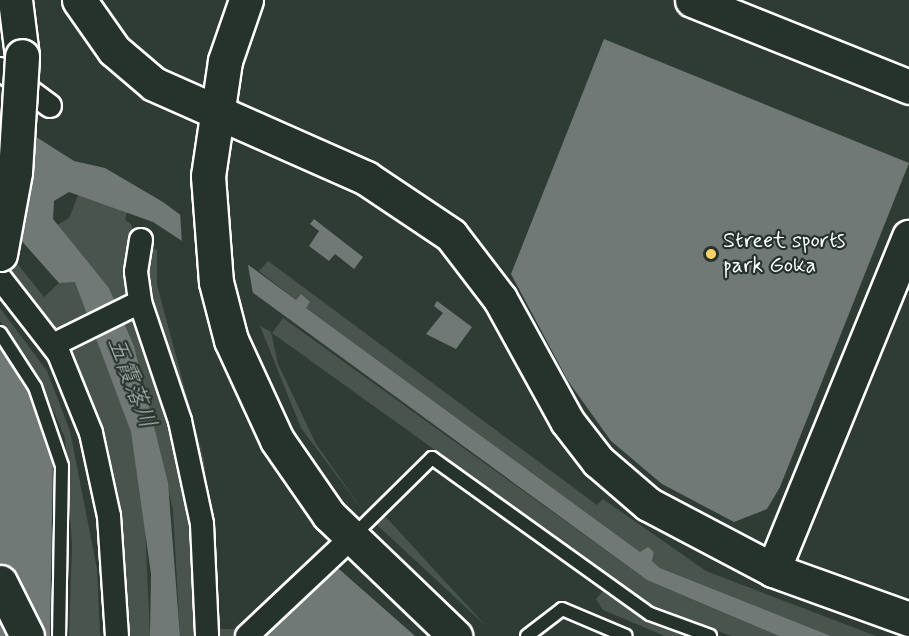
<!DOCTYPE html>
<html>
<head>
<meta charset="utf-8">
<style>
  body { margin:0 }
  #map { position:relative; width:909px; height:636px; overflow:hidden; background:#2f3b35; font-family:Mynerve,"Klee One",sans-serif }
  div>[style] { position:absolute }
  .green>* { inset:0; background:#4a544f }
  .water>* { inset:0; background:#707975 }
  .pier>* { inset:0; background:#2f3b35 }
  .roads { filter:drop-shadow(2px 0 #fff) drop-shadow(-2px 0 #fff) drop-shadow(0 2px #fff) drop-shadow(0 -2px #fff) }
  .lane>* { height:12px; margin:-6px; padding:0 6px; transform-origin:6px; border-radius:6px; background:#26332d }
  .street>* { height:22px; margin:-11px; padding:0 11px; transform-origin:11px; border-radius:11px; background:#26332d }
  .secondary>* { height:33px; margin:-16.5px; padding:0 16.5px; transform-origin:16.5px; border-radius:16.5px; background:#26332d }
  .highway>* { height:33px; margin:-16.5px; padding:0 16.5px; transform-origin:16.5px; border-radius:16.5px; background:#26332d }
  .bridges { filter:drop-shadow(2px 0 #fff) drop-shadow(-2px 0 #fff) drop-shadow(0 2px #fff) drop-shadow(0 -2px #fff) }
  .highway-bridge>* { height:33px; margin:-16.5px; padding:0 16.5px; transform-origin:16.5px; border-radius:16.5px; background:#26332d }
  .dots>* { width:16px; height:16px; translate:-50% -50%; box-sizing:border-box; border:3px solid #26332d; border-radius:50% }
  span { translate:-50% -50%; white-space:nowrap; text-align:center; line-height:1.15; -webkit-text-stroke:4.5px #26332d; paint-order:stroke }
  .poi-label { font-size:22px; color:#fff }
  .left { translate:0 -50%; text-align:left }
  .water-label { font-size:24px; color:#b8bcba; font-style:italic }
</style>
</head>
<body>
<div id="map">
  <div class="green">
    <i style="clip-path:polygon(79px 193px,127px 212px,125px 220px,132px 225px,128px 298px,177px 460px,192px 546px,195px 636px,180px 636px,173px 510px,134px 346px,109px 288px,57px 225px,69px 218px)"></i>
    <i style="clip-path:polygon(145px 243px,157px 250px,157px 285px,204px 460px,219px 629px,244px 629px,236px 636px,214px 636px,147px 290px)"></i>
    <i style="clip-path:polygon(11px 256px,44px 297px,59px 283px,75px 281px,109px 365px,131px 432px,144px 502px,150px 636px,126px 636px,114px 490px,64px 331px,54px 331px,8px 275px)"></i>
    <i style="clip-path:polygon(268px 261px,597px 505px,603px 499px,706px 571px,876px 636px,831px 636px,660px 568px,652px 561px,654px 551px,640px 552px,306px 308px,301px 294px,296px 300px,259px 271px)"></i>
    <i style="clip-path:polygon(0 308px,47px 371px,70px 431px,97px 569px,100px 636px,69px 636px,72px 545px,65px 438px,41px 381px,0 321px)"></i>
    <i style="clip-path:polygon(283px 318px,647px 580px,779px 636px,731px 636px,651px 605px,272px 333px)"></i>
    <i style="clip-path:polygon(260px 326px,271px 332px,278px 364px,316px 444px,365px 513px,301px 428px)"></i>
    <i style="clip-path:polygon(384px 515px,487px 627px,375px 523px)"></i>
    <i style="clip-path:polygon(603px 591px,647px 622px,684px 636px,665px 636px,603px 610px,596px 599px)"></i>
  </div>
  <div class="water">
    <i style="clip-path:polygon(604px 39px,909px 163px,780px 487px,767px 509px,734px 522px,662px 484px,611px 441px,568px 381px,511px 274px)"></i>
    <i style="clip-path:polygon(0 114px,74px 161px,105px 168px,163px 202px,296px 300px,301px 294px,310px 302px,306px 308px,558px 492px,640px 552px,648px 547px,654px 552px,652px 561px,660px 568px,831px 636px,779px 636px,647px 580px,182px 241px,153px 222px,69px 192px,54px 201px,53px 219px,109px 288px,134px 346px,168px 483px,180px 636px,150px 636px,151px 574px,131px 432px,75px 282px,59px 283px,19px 238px)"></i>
    <i style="clip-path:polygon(314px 219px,363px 257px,354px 269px,335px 254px,329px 261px,309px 246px,319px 231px,310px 224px)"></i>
    <i style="clip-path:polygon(437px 301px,472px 327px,456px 349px,426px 334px,443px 313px,434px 306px)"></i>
    <i style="clip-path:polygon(0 344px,32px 395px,53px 458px,50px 636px,0 636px)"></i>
    <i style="clip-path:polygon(334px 567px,339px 569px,415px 636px,267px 636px)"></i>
  </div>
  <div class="pier">
    <i style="clip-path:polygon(180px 211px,247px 259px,254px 300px,182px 245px)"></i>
  </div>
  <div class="roads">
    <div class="lane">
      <i style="left:0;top:333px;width:64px;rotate:57.1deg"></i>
      <i style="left:35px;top:387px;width:83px;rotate:71.1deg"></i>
      <i style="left:62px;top:466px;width:170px;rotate:91deg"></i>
      <i style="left:353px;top:536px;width:111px;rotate:-44.6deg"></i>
      <i style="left:432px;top:458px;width:268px;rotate:35.6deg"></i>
      <i style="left:650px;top:614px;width:64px;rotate:20.1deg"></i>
      <i style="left:527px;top:636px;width:44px;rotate:-37.6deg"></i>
      <i style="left:562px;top:609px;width:69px;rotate:22.9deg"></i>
    </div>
    <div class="street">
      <i style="left:0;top:69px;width:62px;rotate:36.5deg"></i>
      <i style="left:141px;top:240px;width:32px;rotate:99deg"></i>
      <i style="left:136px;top:272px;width:30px;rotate:82deg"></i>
      <i style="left:140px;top:302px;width:126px;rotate:71.4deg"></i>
      <i style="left:180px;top:421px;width:105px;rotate:77.9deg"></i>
      <i style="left:202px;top:524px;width:112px;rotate:87.4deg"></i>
      <i style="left:0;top:278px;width:96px;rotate:52.2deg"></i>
      <i style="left:59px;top:354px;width:85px;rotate:67.9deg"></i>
      <i style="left:91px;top:433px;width:85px;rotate:77.8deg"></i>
      <i style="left:109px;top:516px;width:120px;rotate:86.2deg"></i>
      <i style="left:53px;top:345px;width:97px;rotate:-26.3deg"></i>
      <i style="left:247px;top:636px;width:144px;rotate:-43.3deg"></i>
    </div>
    <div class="secondary">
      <i style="left:79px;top:0;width:61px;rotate:55deg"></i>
      <i style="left:114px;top:50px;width:52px;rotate:40.4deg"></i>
      <i style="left:154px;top:84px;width:232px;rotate:23.9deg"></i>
      <i style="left:366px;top:178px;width:102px;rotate:33.8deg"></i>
      <i style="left:451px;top:235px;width:81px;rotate:52.6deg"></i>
      <i style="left:500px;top:299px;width:139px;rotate:61.2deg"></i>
      <i style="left:567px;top:421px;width:51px;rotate:52.2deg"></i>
      <i style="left:598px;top:461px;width:66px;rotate:40.7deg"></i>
      <i style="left:648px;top:504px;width:141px;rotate:27.8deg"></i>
      <i style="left:773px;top:570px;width:145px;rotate:19.8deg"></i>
      <i style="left:246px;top:0;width:65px;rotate:109deg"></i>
      <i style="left:225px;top:61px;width:116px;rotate:98.4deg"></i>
      <i style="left:208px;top:176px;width:106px;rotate:85.7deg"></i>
      <i style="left:216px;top:282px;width:60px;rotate:75.5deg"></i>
      <i style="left:231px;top:340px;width:110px;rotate:65.3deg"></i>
      <i style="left:277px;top:440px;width:91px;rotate:55.3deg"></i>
      <i style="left:329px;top:515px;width:175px;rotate:43.8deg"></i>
      <i style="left:692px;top:0;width:234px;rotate:21.8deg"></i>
      <i style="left:773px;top:570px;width:360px;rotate:-67.8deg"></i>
    </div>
    <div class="highway">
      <i style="left:15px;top:0;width:56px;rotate:82.9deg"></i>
      <i style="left:0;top:582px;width:60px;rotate:63.4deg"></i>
    </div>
  </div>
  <div class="bridges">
    <div class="highway-bridge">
      <i style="left:0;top:254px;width:83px;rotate:-79.6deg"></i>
      <i style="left:15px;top:172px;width:116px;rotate:-86.5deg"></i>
    </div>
  </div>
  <div class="dots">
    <i style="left:711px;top:254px;background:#ffd166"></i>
  </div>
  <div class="poi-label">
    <span class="left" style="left:723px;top:254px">Street sports<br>park Goka</span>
  </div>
  <div class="water-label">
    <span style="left:131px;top:383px;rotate:69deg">五霞落川</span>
  </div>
</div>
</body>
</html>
